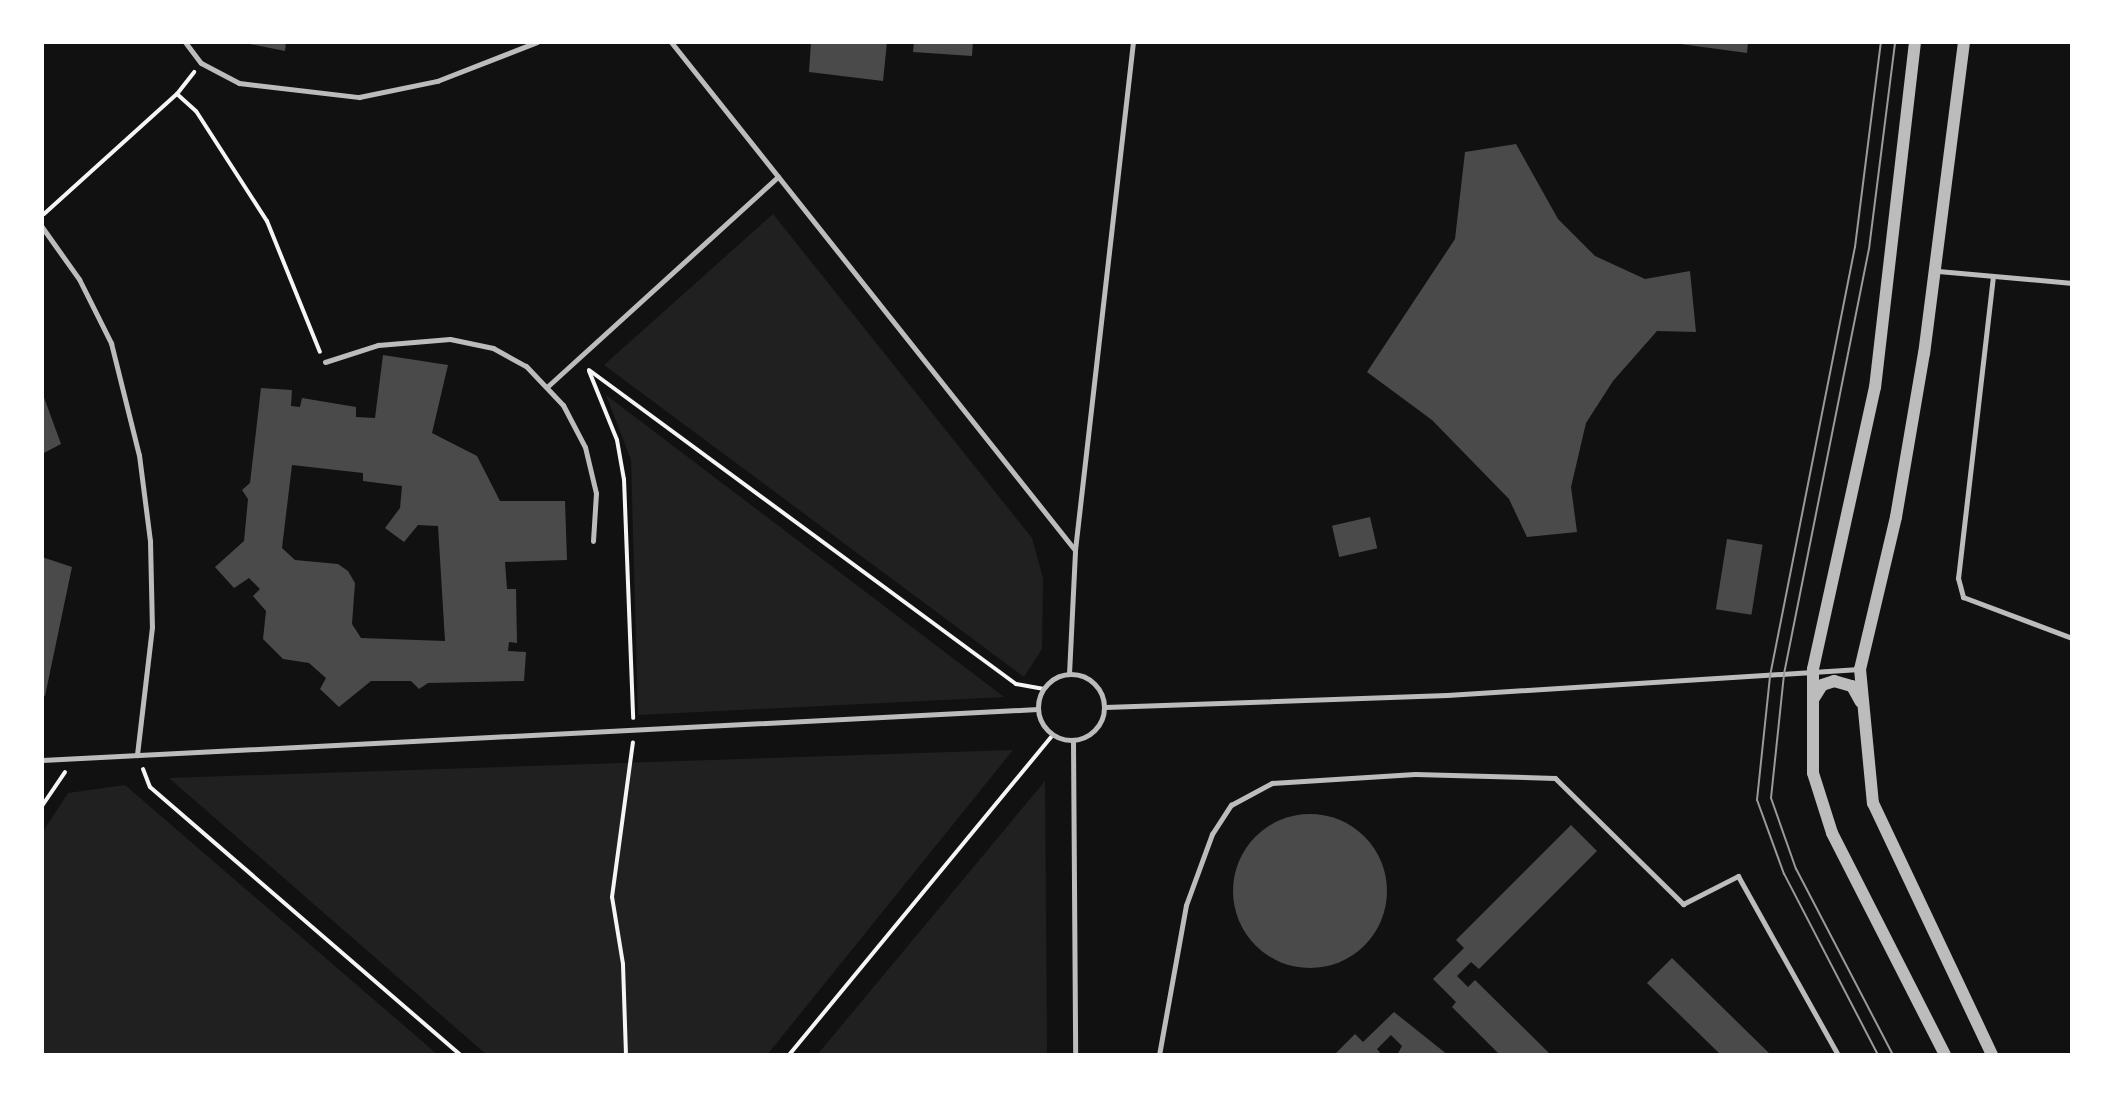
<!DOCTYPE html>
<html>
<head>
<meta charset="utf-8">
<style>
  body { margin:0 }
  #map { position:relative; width:2114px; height:1097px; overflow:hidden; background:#111; font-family:Rubik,sans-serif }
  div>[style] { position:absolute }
  .green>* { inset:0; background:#202020 }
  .building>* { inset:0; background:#4a4a4a; transform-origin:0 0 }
  .round { border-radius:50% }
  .path>* { height:4px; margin:-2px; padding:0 2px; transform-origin:2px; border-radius:2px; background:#f5f5f5 }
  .service>* { height:5px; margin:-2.5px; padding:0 2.5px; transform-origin:2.5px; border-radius:2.5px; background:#bcbcbc }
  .service>.ring { margin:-2.5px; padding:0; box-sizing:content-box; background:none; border:5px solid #bcbcbc; border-radius:50% }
  .tertiary>* { height:12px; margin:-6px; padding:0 6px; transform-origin:6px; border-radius:6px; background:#bcbcbc }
  .tram>* { height:2px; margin:-1px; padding:0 1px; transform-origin:1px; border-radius:1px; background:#9a9a9a }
  span { translate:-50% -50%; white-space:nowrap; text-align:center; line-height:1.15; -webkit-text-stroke:6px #fff; paint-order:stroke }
  .frame { position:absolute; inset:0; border:44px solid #fff; pointer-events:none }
</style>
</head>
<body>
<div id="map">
  <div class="green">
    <i style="clip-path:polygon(773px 214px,1032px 538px,1043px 578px,1042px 649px,1024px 677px,604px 365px)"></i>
    <i style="clip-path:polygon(606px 395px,1004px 697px,638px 715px,631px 460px)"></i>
    <i style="clip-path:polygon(1013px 750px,767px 1055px,487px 1055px,169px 778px)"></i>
    <i style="clip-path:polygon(1045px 781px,1047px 1055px,817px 1055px)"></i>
    <i style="clip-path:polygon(125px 785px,438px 1055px,42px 1055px,42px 833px,68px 793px)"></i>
  </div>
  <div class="building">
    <i style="clip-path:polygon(240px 42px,286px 42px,285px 51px)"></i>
    <i style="clip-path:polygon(811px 42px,887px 42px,883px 81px,809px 72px)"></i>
    <i style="clip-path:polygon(914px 42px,973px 42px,972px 56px,913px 52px)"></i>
    <i style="clip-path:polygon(1666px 42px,1748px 42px,1747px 53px)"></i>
    <i style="clip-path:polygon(1516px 144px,1558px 219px,1595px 256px,1645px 279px,1690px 271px,1696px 332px,1657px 331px,1613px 381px,1586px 423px,1571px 487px,1577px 532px,1527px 537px,1509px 499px,1432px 420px,1367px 372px,1455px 239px,1465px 152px)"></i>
    <i style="clip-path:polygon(evenodd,383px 355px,448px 365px,432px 433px,477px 456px,500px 501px,565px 501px,567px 560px,505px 562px,507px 589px,516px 589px,517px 643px,509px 642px,508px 651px,526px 652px,524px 681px,428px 683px,419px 689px,411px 681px,371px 681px,339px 707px,320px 689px,326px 678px,309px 663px,283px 659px,263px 639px,266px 611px,253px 596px,260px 589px,249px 578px,234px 588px,215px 567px,244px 541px,248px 499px,242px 490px,250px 483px,261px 388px,292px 390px,291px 406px,300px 407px,302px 398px,356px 407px,356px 417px,375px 418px,383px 355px,292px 465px,363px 473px,363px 481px,402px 486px,400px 508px,385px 528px,404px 542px,418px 525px,438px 526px,445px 641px,361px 638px,352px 624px,355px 583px,348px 571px,338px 564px,295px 560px,282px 548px,292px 465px)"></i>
    <i style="clip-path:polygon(42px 392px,61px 444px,42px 454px)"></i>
    <i style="left:1370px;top:517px;width:32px;height:39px;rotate:77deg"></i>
    <i style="left:1727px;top:539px;width:36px;height:71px;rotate:9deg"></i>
    <i style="clip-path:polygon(42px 557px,72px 567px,45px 696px,42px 695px)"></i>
    <i class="round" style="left:1233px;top:814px;width:154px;height:154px"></i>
    <i style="clip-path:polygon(1571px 825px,1597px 851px,1479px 969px,1471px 962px,1457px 976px,1468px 987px,1475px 980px,1551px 1055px,1500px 1055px,1452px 1007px,1456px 1002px,1433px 979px,1464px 948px,1456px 940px)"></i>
    <i style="clip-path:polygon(1672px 958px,1771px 1055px,1721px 1055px,1647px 983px)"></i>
    <i style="clip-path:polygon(1394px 1012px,1448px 1055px,1397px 1055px,1402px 1046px,1391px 1035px,1377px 1049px,1382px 1055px,1334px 1055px,1355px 1034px,1363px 1042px)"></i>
  </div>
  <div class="path">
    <i style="left:177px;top:94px;width:25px;rotate:42deg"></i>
    <i style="left:196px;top:111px;width:131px;rotate:57.2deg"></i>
    <i style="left:267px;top:221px;width:141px;rotate:68deg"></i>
    <i style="left:44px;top:214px;width:179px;rotate:-42.1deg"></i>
    <i style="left:177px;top:94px;width:28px;rotate:-52deg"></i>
    <i style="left:589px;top:370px;width:530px;rotate:36.33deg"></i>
    <i style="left:1016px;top:684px;width:27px;rotate:10deg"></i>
    <i style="left:589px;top:371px;width:74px;rotate:67.9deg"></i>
    <i style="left:617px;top:440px;width:40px;rotate:80deg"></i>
    <i style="left:624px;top:479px;width:239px;rotate:87.8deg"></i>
    <i style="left:143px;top:769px;width:19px;rotate:69deg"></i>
    <i style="left:150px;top:787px;width:411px;rotate:40.8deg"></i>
    <i style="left:42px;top:806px;width:41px;rotate:-55.9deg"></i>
    <i style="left:626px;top:1055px;width:91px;rotate:-91.9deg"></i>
    <i style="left:623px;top:964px;width:68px;rotate:-99.3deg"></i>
    <i style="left:612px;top:897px;width:156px;rotate:-82.3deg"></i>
    <i style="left:789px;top:1055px;width:415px;rotate:-50.5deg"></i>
  </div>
  <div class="service">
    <i style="left:185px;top:42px;width:26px;rotate:53deg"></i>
    <i style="left:201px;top:63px;width:43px;rotate:27.8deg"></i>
    <i style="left:239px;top:83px;width:121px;rotate:6.7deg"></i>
    <i style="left:359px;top:97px;width:80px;rotate:-11.6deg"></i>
    <i style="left:437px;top:81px;width:107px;rotate:-21.3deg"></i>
    <i style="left:671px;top:42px;width:649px;rotate:51.51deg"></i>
    <i style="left:42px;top:227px;width:64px;rotate:54.6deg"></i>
    <i style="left:79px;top:279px;width:72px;rotate:63.4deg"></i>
    <i style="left:111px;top:343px;width:115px;rotate:76deg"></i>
    <i style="left:139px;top:455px;width:87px;rotate:82.7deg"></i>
    <i style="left:150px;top:541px;width:86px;rotate:88.7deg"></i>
    <i style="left:152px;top:627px;width:129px;rotate:96.7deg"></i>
    <i style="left:1938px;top:271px;width:135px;rotate:5.1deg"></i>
    <i style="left:1993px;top:276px;width:304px;rotate:96.6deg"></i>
    <i style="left:1958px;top:578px;width:20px;rotate:75deg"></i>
    <i style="left:1963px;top:597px;width:116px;rotate:20.6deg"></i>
    <i style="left:325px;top:362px;width:56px;rotate:-17.8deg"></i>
    <i style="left:378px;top:345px;width:72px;rotate:-4.8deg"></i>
    <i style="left:450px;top:339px;width:44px;rotate:11.8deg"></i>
    <i style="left:493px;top:348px;width:38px;rotate:29deg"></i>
    <i style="left:526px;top:366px;width:54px;rotate:46.5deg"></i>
    <i style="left:563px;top:405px;width:47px;rotate:62.4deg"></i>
    <i style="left:585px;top:447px;width:47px;rotate:76.6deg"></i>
    <i style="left:596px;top:493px;width:48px;rotate:93.6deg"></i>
    <i style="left:548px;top:386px;width:311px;rotate:-42.3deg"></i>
    <i class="ring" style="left:1038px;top:674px;width:61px;height:61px"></i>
    <i style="left:1069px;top:674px;width:124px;rotate:-87.2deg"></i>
    <i style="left:1075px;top:550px;width:511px;rotate:-83.49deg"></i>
    <i style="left:1105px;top:707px;width:342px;rotate:-2deg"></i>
    <i style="left:1447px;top:695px;width:413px;rotate:-3.6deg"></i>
    <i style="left:1073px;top:741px;width:314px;rotate:89.6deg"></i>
    <i style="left:42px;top:760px;width:997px;rotate:-2.93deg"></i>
    <i style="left:1159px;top:1055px;width:152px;rotate:-79.8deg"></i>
    <i style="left:1186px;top:905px;width:76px;rotate:-69.9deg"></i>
    <i style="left:1212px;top:834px;width:35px;rotate:-57deg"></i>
    <i style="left:1231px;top:805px;width:47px;rotate:-28.2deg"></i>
    <i style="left:1272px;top:783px;width:143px;rotate:-3.6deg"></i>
    <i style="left:1415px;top:774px;width:140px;rotate:1.6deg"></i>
    <i style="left:1555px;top:778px;width:180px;rotate:44.5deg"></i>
    <i style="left:1683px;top:904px;width:62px;rotate:-27deg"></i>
    <i style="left:1738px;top:876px;width:205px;rotate:60.8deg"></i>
  </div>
  <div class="tertiary">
    <i style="left:1915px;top:42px;width:347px;rotate:96.6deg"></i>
    <i style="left:1875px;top:387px;width:289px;rotate:102.4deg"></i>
    <i style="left:1813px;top:669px;width:104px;rotate:90deg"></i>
    <i style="left:1813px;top:773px;width:63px;rotate:72.4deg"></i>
    <i style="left:1832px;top:833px;width:249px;rotate:63deg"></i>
    <i style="left:1964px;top:42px;width:314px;rotate:97.3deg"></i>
    <i style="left:1924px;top:353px;width:166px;rotate:99.7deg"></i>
    <i style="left:1896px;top:517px;width:156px;rotate:103.3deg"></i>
    <i style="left:1860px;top:669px;width:135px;rotate:84.5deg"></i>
    <i style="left:1873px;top:803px;width:279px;rotate:64.7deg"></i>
    <i style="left:1814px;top:698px;width:15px;rotate:-58deg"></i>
    <i style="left:1822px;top:685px;width:13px;rotate:-18deg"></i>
    <i style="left:1834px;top:681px;width:19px;rotate:16deg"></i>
    <i style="left:1852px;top:686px;width:18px;rotate:61deg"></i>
  </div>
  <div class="tram">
    <i style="left:1878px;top:1055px;width:204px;rotate:-117.4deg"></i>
    <i style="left:1784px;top:874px;width:79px;rotate:-110deg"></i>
    <i style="left:1757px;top:800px;width:125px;rotate:-84deg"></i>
    <i style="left:1770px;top:676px;width:437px;rotate:-78.8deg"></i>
    <i style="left:1855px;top:247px;width:207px;rotate:-82.8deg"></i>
    <i style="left:1893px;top:1055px;width:210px;rotate:-117.5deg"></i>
    <i style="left:1796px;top:869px;width:75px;rotate:-109.4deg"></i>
    <i style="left:1771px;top:798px;width:125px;rotate:-84deg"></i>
    <i style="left:1784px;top:674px;width:433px;rotate:-78.7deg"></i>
    <i style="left:1869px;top:249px;width:209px;rotate:-82.8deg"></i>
  </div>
  <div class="frame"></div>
</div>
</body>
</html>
